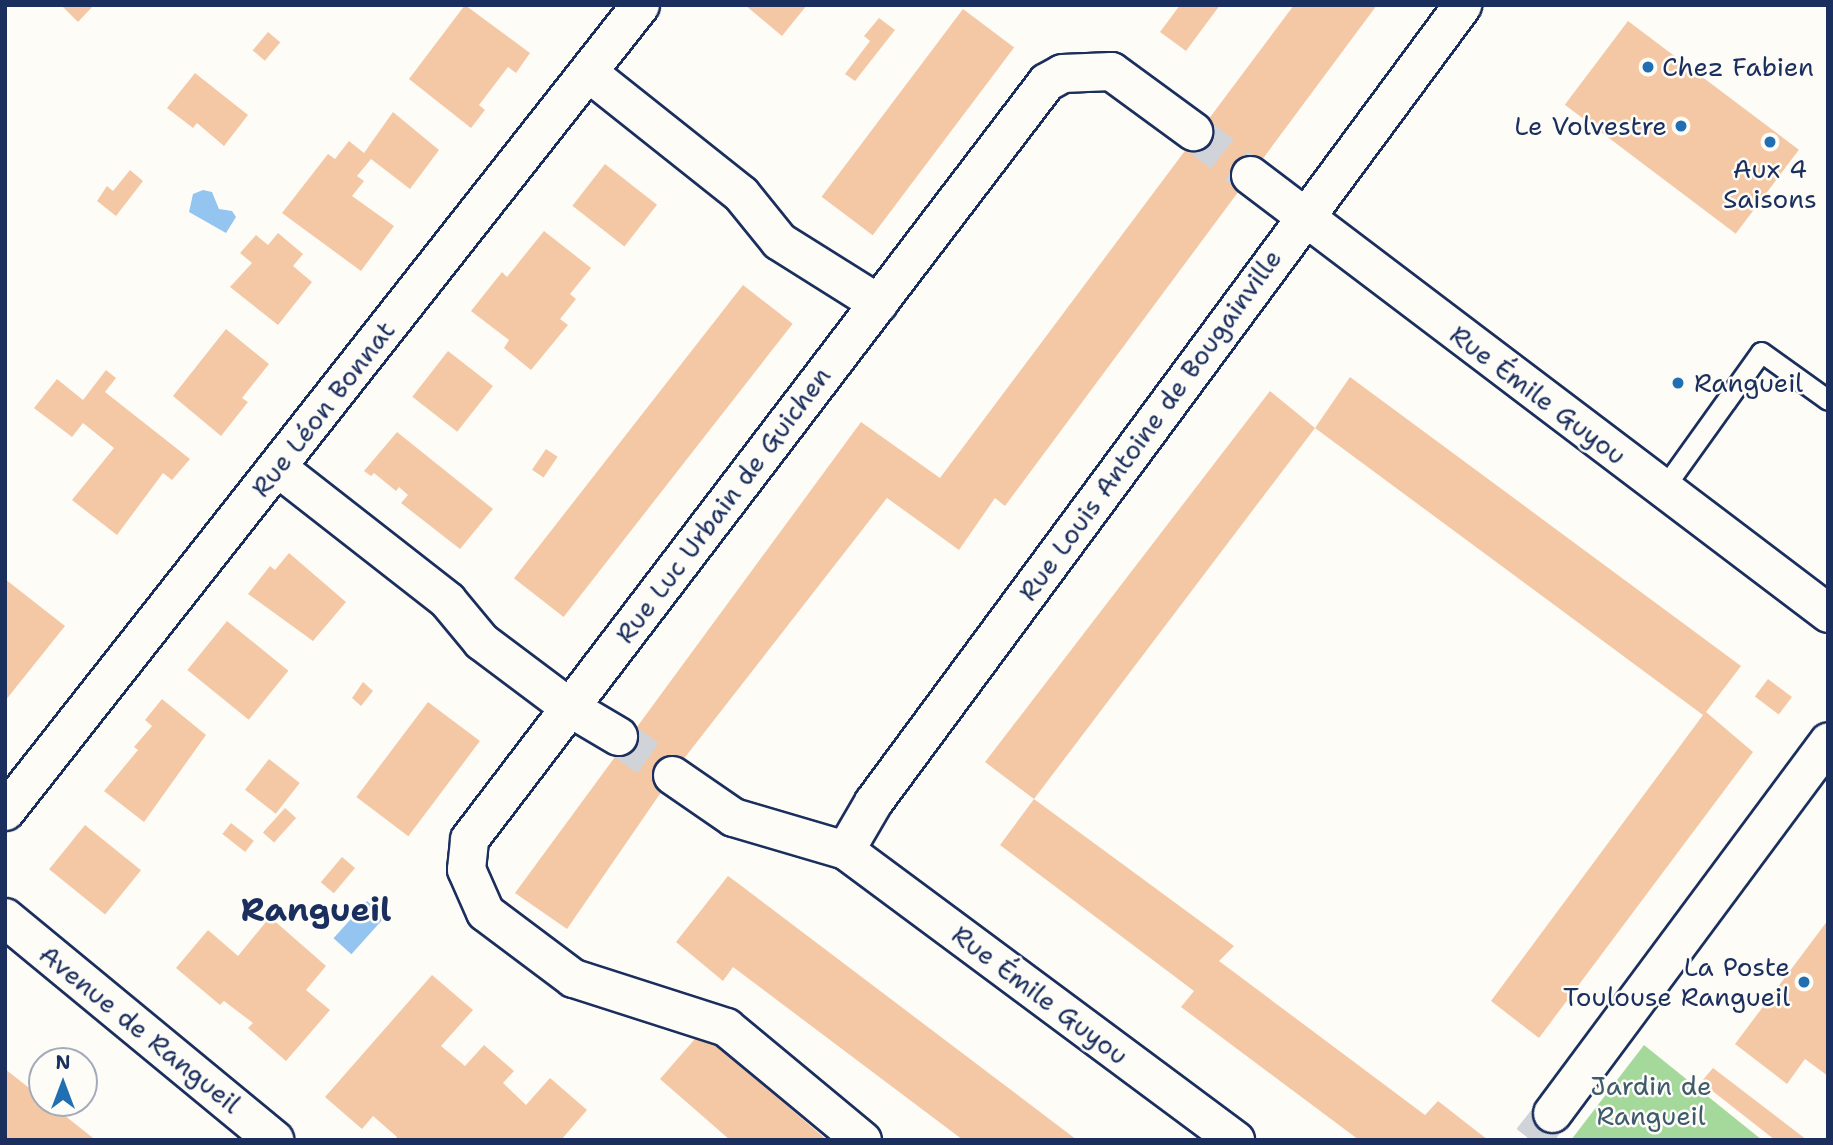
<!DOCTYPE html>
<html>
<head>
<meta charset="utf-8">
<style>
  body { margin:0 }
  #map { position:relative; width:1833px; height:1145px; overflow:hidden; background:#fdfcf7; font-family:"Shantell Sans",sans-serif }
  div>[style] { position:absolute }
  .green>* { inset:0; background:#a5d99b }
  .water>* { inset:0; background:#94c5f0; transform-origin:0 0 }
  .building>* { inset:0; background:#f5c8a5; transform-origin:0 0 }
  .street-tunnel>* { height:37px; margin-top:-18.5px; transform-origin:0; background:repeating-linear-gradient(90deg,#d0d3d8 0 37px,transparent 0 55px) }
  .roads { filter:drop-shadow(2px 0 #1b2f5e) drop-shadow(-2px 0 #1b2f5e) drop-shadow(0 2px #1b2f5e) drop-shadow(0 -2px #1b2f5e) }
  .lane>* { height:19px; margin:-9.5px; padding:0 9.5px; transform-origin:9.5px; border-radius:9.5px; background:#fdfcf7 }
  .street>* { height:37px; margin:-18.5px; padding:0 18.5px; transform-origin:18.5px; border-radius:18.5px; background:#fdfcf7 }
  .secondary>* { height:38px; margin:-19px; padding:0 19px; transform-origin:19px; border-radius:19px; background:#fdfcf7 }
  .dots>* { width:19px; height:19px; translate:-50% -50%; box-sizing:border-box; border:4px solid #fdfcf7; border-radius:50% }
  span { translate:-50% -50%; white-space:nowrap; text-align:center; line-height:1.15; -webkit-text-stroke:5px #fdfcf7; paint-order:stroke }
  .poi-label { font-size:26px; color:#1b2f5e }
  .left { translate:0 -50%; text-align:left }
  .right { translate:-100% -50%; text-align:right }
  .street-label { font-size:26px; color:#1b2f5e }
  .park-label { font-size:26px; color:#3e5a6d }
  .district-label { font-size:33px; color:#1b2f5e; font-weight:700 }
  .frame { position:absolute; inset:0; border:7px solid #1b2f5e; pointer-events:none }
  .north { position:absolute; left:28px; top:1047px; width:70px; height:70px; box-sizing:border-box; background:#fdfcf7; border:2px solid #a3aaba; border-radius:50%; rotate:0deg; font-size:19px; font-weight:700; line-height:28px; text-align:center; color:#1b2f5e }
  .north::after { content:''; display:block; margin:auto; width:24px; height:32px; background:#1f6fb2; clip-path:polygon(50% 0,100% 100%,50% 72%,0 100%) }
</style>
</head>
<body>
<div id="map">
  <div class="green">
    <i style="clip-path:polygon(1644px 1045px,1762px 1140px,1571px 1140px)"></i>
  </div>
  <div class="water">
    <i style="clip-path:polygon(203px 190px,212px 192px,219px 209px,232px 211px,236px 217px,226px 233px,189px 212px,193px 194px)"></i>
    <i style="left:367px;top:901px;width:24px;height:50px;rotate:42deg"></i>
  </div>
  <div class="building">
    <i style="clip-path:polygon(61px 5px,94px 5px,78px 22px)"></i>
    <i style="clip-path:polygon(465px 5px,530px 53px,516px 73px,508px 67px,479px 105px,485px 110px,471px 128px,409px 79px)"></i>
    <i style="clip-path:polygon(745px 5px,807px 5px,782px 36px)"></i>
    <i style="clip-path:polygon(1180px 5px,1220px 5px,1186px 51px,1160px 32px)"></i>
    <i style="clip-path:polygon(1294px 5px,1377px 5px,1005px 506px,995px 498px,959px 550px,887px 498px,686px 756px,567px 929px,515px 893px,861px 422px,940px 478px)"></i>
    <i style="left:963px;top:9px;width:64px;height:235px;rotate:37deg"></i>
    <i style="clip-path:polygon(879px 18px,895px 30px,855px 81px,845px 74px,870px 41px,864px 36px)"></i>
    <i style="left:1628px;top:21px;width:214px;height:105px;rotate:37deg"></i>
    <i style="left:268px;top:32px;width:16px;height:24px;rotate:40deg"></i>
    <i style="clip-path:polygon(195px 73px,248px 115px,224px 146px,197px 123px,193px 128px,167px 108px)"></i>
    <i style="clip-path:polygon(393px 112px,439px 150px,410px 189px,371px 159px,357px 176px,364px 181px,352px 196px,394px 226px,361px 271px,282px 213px,328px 154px,335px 159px,349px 141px,364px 153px)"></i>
    <i style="left:605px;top:164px;width:66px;height:53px;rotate:38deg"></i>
    <i style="clip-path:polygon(130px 170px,143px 181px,116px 216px,97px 201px,107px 186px,113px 191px)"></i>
    <i style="clip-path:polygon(544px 231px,591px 268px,570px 294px,576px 299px,560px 319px,568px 325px,531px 370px,504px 348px,509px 340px,471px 311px,502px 272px,507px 277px)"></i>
    <i style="clip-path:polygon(278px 233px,303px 254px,293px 266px,312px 282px,278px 325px,230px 287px,252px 263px,240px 253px,256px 235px,268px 245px)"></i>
    <i style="left:743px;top:285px;width:63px;height:372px;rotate:38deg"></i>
    <i style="clip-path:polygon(226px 329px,269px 364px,242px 398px,248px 402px,221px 436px,173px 396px)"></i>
    <i style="left:448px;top:351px;width:57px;height:58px;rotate:38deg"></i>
    <i style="clip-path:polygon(106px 370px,116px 378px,105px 392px,190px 459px,172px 480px,163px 473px,117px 535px,72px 500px,114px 448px,83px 423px,72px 437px,34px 408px,57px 379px,83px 400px)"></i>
    <i style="clip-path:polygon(1350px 377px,1741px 666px,1706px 712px,1753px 752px,1539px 1038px,1491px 1001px,1703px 715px,1315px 428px)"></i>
    <i style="clip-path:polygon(1270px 391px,1315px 428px,1034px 799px,1234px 946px,1219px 961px,1425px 1115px,1438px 1101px,1488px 1140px,1359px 1140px,1181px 1007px,1194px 991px,1000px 845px,1034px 799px,985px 762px)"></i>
    <i style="clip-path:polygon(397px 432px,493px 509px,460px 549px,401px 503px,408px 495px,399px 487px,396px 491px,374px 473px,371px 476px,364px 471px)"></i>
    <i style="left:546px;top:449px;width:14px;height:25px;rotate:34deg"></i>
    <i style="clip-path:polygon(289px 553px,346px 602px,313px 641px,248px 594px,270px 566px,275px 570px)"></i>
    <i style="clip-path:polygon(5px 579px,65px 626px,5px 701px)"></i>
    <i style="left:227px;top:621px;width:79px;height:63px;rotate:39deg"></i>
    <i style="left:1768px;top:679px;width:30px;height:22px;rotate:37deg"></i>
    <i style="clip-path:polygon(363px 682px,373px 691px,361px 706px,352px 698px)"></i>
    <i style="clip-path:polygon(162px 699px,206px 735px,144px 822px,104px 791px,138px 750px,134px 747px,152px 726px,145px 720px)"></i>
    <i style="left:428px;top:702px;width:65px;height:119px;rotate:37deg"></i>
    <i style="left:269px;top:759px;width:39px;height:39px;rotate:38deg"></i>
    <i style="left:285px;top:808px;width:15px;height:33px;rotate:42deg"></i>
    <i style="left:231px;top:823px;width:29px;height:14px;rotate:38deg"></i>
    <i style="left:85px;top:825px;width:72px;height:57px;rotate:39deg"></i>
    <i style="left:342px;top:857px;width:17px;height:33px;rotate:40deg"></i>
    <i style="clip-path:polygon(728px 876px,739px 884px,1077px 1140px,963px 1140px,733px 967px,723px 981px,676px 942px)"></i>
    <i style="clip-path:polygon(270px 917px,326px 966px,306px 990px,330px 1010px,286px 1061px,248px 1028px,253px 1023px,224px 1001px,220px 1005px,176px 968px,208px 930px,238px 956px)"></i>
    <i style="clip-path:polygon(1828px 920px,1828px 1076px,1805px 1059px,1787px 1084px,1735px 1044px)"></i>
    <i style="clip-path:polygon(432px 975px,473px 1010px,441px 1046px,465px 1066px,484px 1045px,514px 1071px,503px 1083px,526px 1105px,550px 1078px,587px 1110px,561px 1140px,394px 1140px,397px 1137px,373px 1116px,362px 1129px,325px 1097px)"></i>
    <i style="clip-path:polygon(701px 1032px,827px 1140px,730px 1140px,660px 1079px)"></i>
    <i style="clip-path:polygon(1713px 1068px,1807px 1140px,1775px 1140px,1701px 1082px)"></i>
    <i style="clip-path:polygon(5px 1069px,42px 1098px,42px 1103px,49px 1103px,93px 1138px,5px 1140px)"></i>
  </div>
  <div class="street-tunnel">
    <i style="left:1193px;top:131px;width:72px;rotate:37.7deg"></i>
    <i style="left:618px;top:736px;width:67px;rotate:35.8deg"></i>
    <i style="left:1531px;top:1140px;width:34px;rotate:-52deg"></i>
  </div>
  <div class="roads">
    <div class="lane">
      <i style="left:1663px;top:489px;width:168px;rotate:-54.4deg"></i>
      <i style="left:1761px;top:352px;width:82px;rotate:35.6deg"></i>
    </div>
    <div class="street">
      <i style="left:589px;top:73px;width:194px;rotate:38.5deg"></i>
      <i style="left:741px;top:194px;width:60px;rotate:51deg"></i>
      <i style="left:779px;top:241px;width:117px;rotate:32.1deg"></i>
      <i style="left:1250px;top:175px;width:725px;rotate:37.15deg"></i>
      <i style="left:277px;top:467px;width:216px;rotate:38deg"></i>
      <i style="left:447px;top:600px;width:53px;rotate:50.3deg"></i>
      <i style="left:481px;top:641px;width:110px;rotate:36.9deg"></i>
      <i style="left:569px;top:707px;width:57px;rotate:30.6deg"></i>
      <i style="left:672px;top:775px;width:74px;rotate:34.5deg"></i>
      <i style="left:733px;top:817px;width:117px;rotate:16.4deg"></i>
      <i style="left:845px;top:850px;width:486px;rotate:36.6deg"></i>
      <i style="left:5px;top:811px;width:1026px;rotate:-51.77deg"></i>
      <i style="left:845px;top:850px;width:56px;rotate:-59.7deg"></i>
      <i style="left:873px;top:802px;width:991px;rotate:-53.53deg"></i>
      <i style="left:1552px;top:1113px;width:463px;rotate:-53.4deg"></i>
      <i style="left:862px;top:1140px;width:177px;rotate:-140.3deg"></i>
      <i style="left:726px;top:1027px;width:161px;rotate:-162.2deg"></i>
      <i style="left:573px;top:978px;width:110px;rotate:-143.1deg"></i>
      <i style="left:485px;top:912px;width:47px;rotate:-113.8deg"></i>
      <i style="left:466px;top:869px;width:30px;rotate:-84deg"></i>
      <i style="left:469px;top:839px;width:952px;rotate:-52.68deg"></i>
      <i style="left:1046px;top:82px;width:18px;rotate:-29deg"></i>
      <i style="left:1062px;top:73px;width:49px;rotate:-2.3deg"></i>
      <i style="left:1111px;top:71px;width:102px;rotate:36.2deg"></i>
    </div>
    <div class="secondary">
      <i style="left:5px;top:918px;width:349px;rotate:39.5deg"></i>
    </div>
  </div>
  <div class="dots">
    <i style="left:1648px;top:67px;background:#1f6fb2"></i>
    <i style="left:1681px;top:126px;background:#1f6fb2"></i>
    <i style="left:1770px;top:142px;background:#1f6fb2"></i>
    <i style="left:1678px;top:383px;background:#1f6fb2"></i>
    <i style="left:1804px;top:982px;background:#1f6fb2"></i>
  </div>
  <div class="poi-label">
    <span class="left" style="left:1662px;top:67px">Chez Fabien</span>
    <span class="right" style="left:1667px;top:126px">Le Volvestre</span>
    <span style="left:1770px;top:184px">Aux 4<br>Saisons</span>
    <span class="left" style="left:1694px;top:383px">Rangueil</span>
    <span class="right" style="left:1790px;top:982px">La Poste<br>Toulouse Rangueil</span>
  </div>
  <div class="street-label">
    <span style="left:1538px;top:395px;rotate:37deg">Rue Émile Guyou</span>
    <span style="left:323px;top:409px;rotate:-52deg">Rue Léon Bonnat</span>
    <span style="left:1150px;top:425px;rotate:-54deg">Rue Louis Antoine de Bougainville</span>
    <span style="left:723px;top:505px;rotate:-53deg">Rue Luc Urbain de Guichen</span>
    <span style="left:1040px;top:995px;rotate:37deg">Rue Émile Guyou</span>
    <span style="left:140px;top:1029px;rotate:39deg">Avenue de Rangueil</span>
  </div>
  <div class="park-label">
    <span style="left:1651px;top:1101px">Jardin de<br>Rangueil</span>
  </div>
  <div class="district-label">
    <span style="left:316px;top:910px">Rangueil</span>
  </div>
  <div class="frame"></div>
  <div class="north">N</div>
</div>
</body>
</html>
